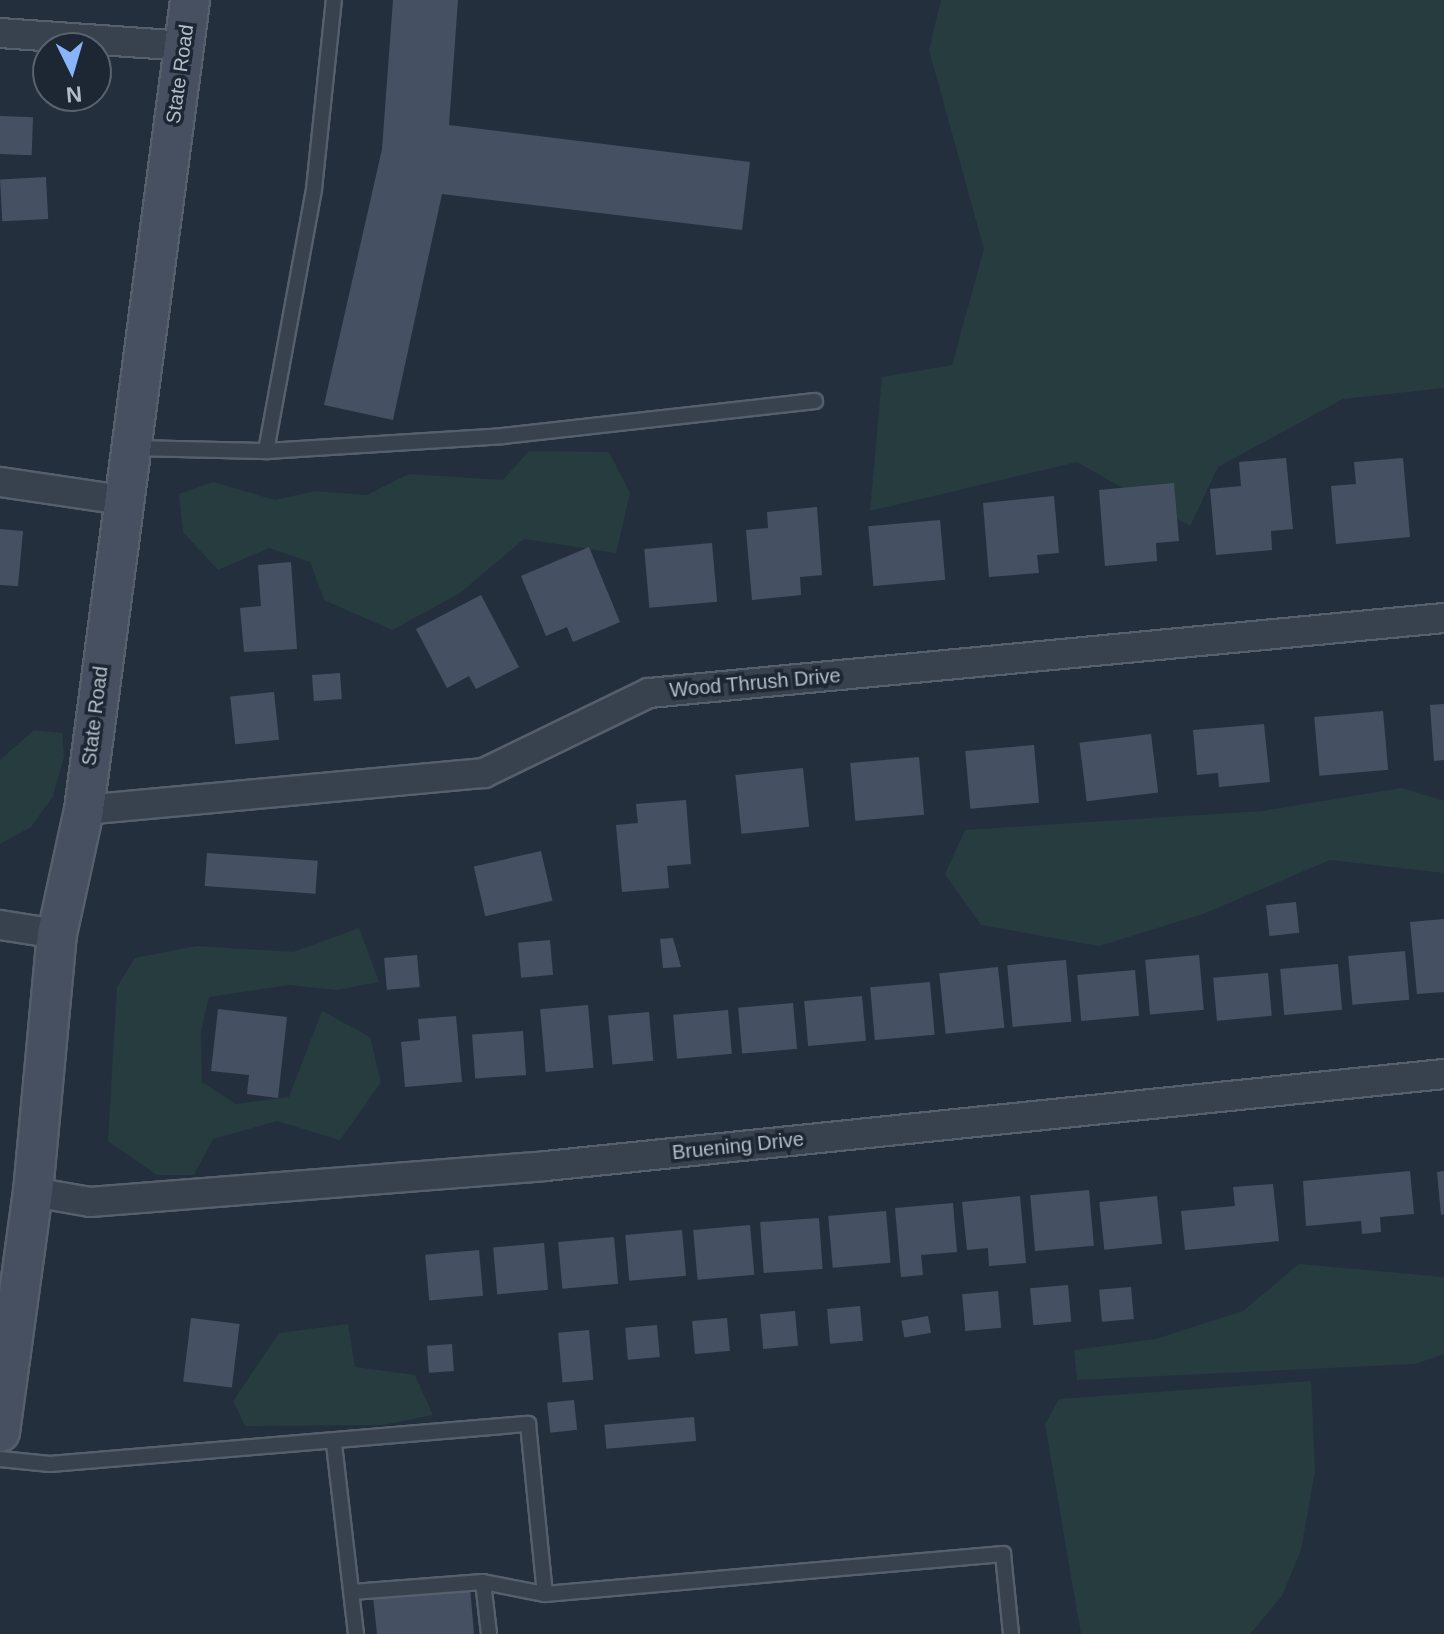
<!DOCTYPE html>
<html>
<head>
<meta charset="utf-8">
<style>
  body { margin:0 }
  #map { position:relative; width:1444px; height:1634px; overflow:hidden; background:#242f3e; font-family:Helvetica,sans-serif }
  div>[style] { position:absolute }
  .green>* { inset:0; background:#263c3f }
  .building>* { inset:0; background:#455162; transform-origin:0 0 }
  .roads { filter:drop-shadow(2px 0 #565f6c) drop-shadow(-2px 0 #565f6c) drop-shadow(0 2px #565f6c) drop-shadow(0 -2px #565f6c) }
  .service>* { height:14px; margin:-7px; padding:0 7px; transform-origin:7px; border-radius:7px; background:#38414e }
  .minor>* { height:28px; margin:-14px; padding:0 14px; transform-origin:14px; border-radius:14px; background:#38414e }
  .secondary>* { height:38px; margin:-19px; padding:0 19px; transform-origin:19px; border-radius:19px; background:#465061 }
  span { translate:-50% -50%; white-space:nowrap; text-align:center; line-height:1.15; -webkit-text-stroke:7px #1d2633; paint-order:stroke }
  .street-label { font-size:20px; color:#b4bcc9 }
  .north { position:absolute; left:32px; top:32px; width:80px; height:80px; box-sizing:border-box; background:#1d2633; border:2px solid #59626f; border-radius:50%; rotate:175deg; font-size:22px; font-weight:700; line-height:32px; text-align:center; color:#b4bcc9 }
  .north::after { content:''; display:block; margin:auto; width:28px; height:36px; background:#8ab4f8; clip-path:polygon(50% 0,100% 100%,50% 72%,0 100%) }
</style>
</head>
<body>
<div id="map">
  <div class="green">
    <i style="clip-path:polygon(941px 0,1444px 0,1444px 388px,1343px 399px,1218px 467px,1190px 526px,1077px 462px,870px 511px,882px 377px,952px 365px,984px 249px,929px 50px)"></i>
    <i style="clip-path:polygon(529px 451px,609px 452px,630px 493px,616px 553px,524px 539px,460px 593px,392px 630px,324px 600px,310px 562px,269px 548px,218px 570px,183px 532px,179px 494px,213px 482px,275px 500px,315px 491px,367px 495px,409px 474px,503px 480px)"></i>
    <i style="clip-path:polygon(34px 730px,62px 733px,64px 757px,53px 796px,31px 827px,0 844px,0 760px)"></i>
    <i style="clip-path:polygon(1402px 788px,1444px 801px,1444px 873px,1330px 860px,1203px 914px,1099px 946px,981px 925px,945px 874px,965px 830px,1262px 811px)"></i>
    <i style="clip-path:polygon(359px 928px,379px 982px,337px 990px,289px 985px,209px 997px,201px 1031px,202px 1082px,236px 1104px,289px 1097px,322px 1011px,370px 1037px,381px 1082px,340px 1140px,277px 1121px,213px 1139px,194px 1175px,157px 1175px,108px 1141px,117px 987px,135px 958px,197px 946px,293px 952px)"></i>
    <i style="clip-path:polygon(1299px 1264px,1444px 1277px,1444px 1354px,1415px 1364px,1077px 1380px,1074px 1350px,1156px 1339px,1243px 1311px)"></i>
    <i style="clip-path:polygon(348px 1324px,355px 1367px,415px 1375px,433px 1415px,383px 1425px,245px 1426px,233px 1401px,279px 1333px)"></i>
    <i style="clip-path:polygon(1311px 1381px,1315px 1471px,1301px 1550px,1282px 1596px,1250px 1634px,1081px 1634px,1045px 1424px,1059px 1399px)"></i>
  </div>
  <div class="building">
    <i style="clip-path:polygon(393px 0,458px 0,449px 125px,750px 162px,742px 230px,442px 194px,393px 420px,324px 405px,382px 149px)"></i>
    <i style="left:0;top:116px;width:33px;height:38px;rotate:2deg"></i>
    <i style="left:46px;top:177px;width:42px;height:46px;rotate:87deg"></i>
    <i style="clip-path:polygon(1286px 458px,1293px 529px,1271px 531px,1272px 550px,1216px 555px,1210px 489px,1241px 486px,1239px 462px)"></i>
    <i style="clip-path:polygon(1403px 458px,1410px 537px,1336px 544px,1331px 486px,1356px 484px,1354px 462px)"></i>
    <i style="clip-path:polygon(1174px 483px,1179px 541px,1156px 543px,1157px 561px,1105px 566px,1099px 490px)"></i>
    <i style="clip-path:polygon(1054px 496px,1059px 553px,1037px 555px,1039px 573px,989px 577px,983px 503px)"></i>
    <i style="clip-path:polygon(817px 507px,822px 575px,800px 577px,801px 595px,752px 600px,746px 530px,768px 528px,767px 512px)"></i>
    <i style="left:940px;top:520px;width:60px;height:72px;rotate:85deg"></i>
    <i style="clip-path:polygon(0 529px,23px 531px,18px 586px,0 585px)"></i>
    <i style="left:712px;top:543px;width:59px;height:68px;rotate:85deg"></i>
    <i style="clip-path:polygon(589px 547px,620px 622px,573px 642px,567px 627px,546px 636px,521px 576px)"></i>
    <i style="clip-path:polygon(291px 562px,297px 649px,244px 652px,240px 608px,261px 606px,258px 565px)"></i>
    <i style="clip-path:polygon(481px 595px,519px 667px,476px 689px,469px 676px,447px 688px,416px 629px)"></i>
    <i style="left:340px;top:673px;width:26px;height:28px;rotate:86deg"></i>
    <i style="left:274px;top:692px;width:48px;height:44px;rotate:84deg"></i>
    <i style="clip-path:polygon(1444px 704px,1444px 760px,1434px 761px,1430px 705px)"></i>
    <i style="left:1383px;top:711px;width:59px;height:69px;rotate:85deg"></i>
    <i style="clip-path:polygon(1264px 724px,1270px 782px,1219px 787px,1218px 773px,1197px 775px,1193px 730px)"></i>
    <i style="left:1151px;top:734px;width:59px;height:72px;rotate:83deg"></i>
    <i style="left:1034px;top:745px;width:58px;height:69px;rotate:85deg"></i>
    <i style="left:919px;top:757px;width:58px;height:69px;rotate:85deg"></i>
    <i style="left:803px;top:768px;width:59px;height:68px;rotate:84deg"></i>
    <i style="clip-path:polygon(686px 800px,691px 864px,667px 866px,669px 888px,622px 892px,616px 825px,638px 823px,636px 804px)"></i>
    <i style="left:541px;top:851px;width:51px;height:69px;rotate:77deg"></i>
    <i style="left:207px;top:853px;width:111px;height:33px;rotate:4deg"></i>
    <i style="left:1296px;top:902px;width:31px;height:30px;rotate:84deg"></i>
    <i style="clip-path:polygon(1444px 919px,1444px 992px,1417px 994px,1410px 922px)"></i>
    <i style="clip-path:polygon(673px 938px,681px 967px,663px 968px,660px 939px)"></i>
    <i style="left:550px;top:940px;width:35px;height:32px;rotate:85deg"></i>
    <i style="left:1405px;top:951px;width:49px;height:57px;rotate:85deg"></i>
    <i style="left:417px;top:955px;width:32px;height:33px;rotate:85deg"></i>
    <i style="left:1199px;top:955px;width:55px;height:54px;rotate:85deg"></i>
    <i style="left:1066px;top:960px;width:62px;height:59px;rotate:85deg"></i>
    <i style="left:1338px;top:964px;width:46px;height:58px;rotate:85deg"></i>
    <i style="left:998px;top:967px;width:61px;height:59px;rotate:84deg"></i>
    <i style="left:1135px;top:970px;width:46px;height:58px;rotate:85deg"></i>
    <i style="left:1268px;top:973px;width:43px;height:55px;rotate:85deg"></i>
    <i style="left:930px;top:982px;width:53px;height:60px;rotate:85deg"></i>
    <i style="left:862px;top:996px;width:45px;height:58px;rotate:85deg"></i>
    <i style="left:793px;top:1003px;width:46px;height:55px;rotate:85deg"></i>
    <i style="left:588px;top:1005px;width:63px;height:48px;rotate:85deg"></i>
    <i style="clip-path:polygon(218px 1009px,287px 1017px,278px 1098px,247px 1094px,249px 1075px,211px 1071px)"></i>
    <i style="left:728px;top:1010px;width:44px;height:55px;rotate:85deg"></i>
    <i style="left:649px;top:1012px;width:49px;height:41px;rotate:85deg"></i>
    <i style="clip-path:polygon(456px 1016px,462px 1082px,405px 1087px,401px 1042px,420px 1040px,418px 1019px)"></i>
    <i style="left:523px;top:1031px;width:44px;height:51px;rotate:86deg"></i>
    <i style="clip-path:polygon(1410px 1171px,1414px 1214px,1380px 1217px,1381px 1232px,1362px 1234px,1361px 1221px,1306px 1226px,1303px 1181px)"></i>
    <i style="clip-path:polygon(1444px 1171px,1444px 1214px,1441px 1215px,1437px 1172px)"></i>
    <i style="clip-path:polygon(1273px 1184px,1279px 1241px,1185px 1250px,1181px 1211px,1235px 1206px,1233px 1187px)"></i>
    <i style="left:1089px;top:1190px;width:56px;height:59px;rotate:85deg"></i>
    <i style="clip-path:polygon(1020px 1196px,1026px 1263px,989px 1266px,988px 1248px,967px 1250px,962px 1202px)"></i>
    <i style="left:1157px;top:1196px;width:48px;height:58px;rotate:84deg"></i>
    <i style="clip-path:polygon(953px 1203px,957px 1252px,921px 1255px,923px 1275px,901px 1277px,895px 1208px)"></i>
    <i style="left:886px;top:1211px;width:52px;height:58px;rotate:85deg"></i>
    <i style="left:819px;top:1218px;width:51px;height:59px;rotate:86deg"></i>
    <i style="left:750px;top:1225px;width:50px;height:57px;rotate:85deg"></i>
    <i style="left:682px;top:1230px;width:46px;height:57px;rotate:85deg"></i>
    <i style="left:614px;top:1237px;width:47px;height:56px;rotate:85deg"></i>
    <i style="left:544px;top:1243px;width:47px;height:51px;rotate:85deg"></i>
    <i style="left:479px;top:1250px;width:46px;height:54px;rotate:85deg"></i>
    <i style="left:1068px;top:1285px;width:37px;height:38px;rotate:85deg"></i>
    <i style="left:1131px;top:1287px;width:32px;height:32px;rotate:85deg"></i>
    <i style="left:998px;top:1291px;width:37px;height:36px;rotate:85deg"></i>
    <i style="left:860px;top:1306px;width:35px;height:33px;rotate:85deg"></i>
    <i style="left:795px;top:1311px;width:35px;height:35px;rotate:85deg"></i>
    <i style="left:928px;top:1316px;width:17px;height:27px;rotate:80deg"></i>
    <i style="left:191px;top:1318px;width:49px;height:64px;rotate:7deg"></i>
    <i style="left:727px;top:1318px;width:33px;height:35px;rotate:85deg"></i>
    <i style="left:657px;top:1325px;width:32px;height:32px;rotate:85deg"></i>
    <i style="left:589px;top:1330px;width:50px;height:31px;rotate:85deg"></i>
    <i style="left:452px;top:1344px;width:27px;height:25px;rotate:86deg"></i>
    <i style="left:574px;top:1400px;width:30px;height:27px;rotate:84deg"></i>
    <i style="left:694px;top:1417px;width:24px;height:90px;rotate:85deg"></i>
    <i style="clip-path:polygon(470px 1587px,474px 1634px,377px 1634px,373px 1596px)"></i>
  </div>
  <div class="roads">
    <div class="service">
      <i style="left:131px;top:448px;width:135px;rotate:1.3deg"></i>
      <i style="left:266px;top:451px;width:266px;rotate:-79.6deg"></i>
      <i style="left:314px;top:189px;width:190px;rotate:-84deg"></i>
      <i style="left:266px;top:451px;width:237px;rotate:-3.6deg"></i>
      <i style="left:503px;top:436px;width:314px;rotate:-6.4deg"></i>
      <i style="left:334px;top:1444px;width:191px;rotate:83.4deg"></i>
      <i style="left:0;top:1459px;width:50px;rotate:5.7deg"></i>
      <i style="left:50px;top:1464px;width:480px;rotate:-4.8deg"></i>
      <i style="left:528px;top:1424px;width:171px;rotate:84.3deg"></i>
      <i style="left:483px;top:1582px;width:52px;rotate:83.4deg"></i>
      <i style="left:352px;top:1592px;width:131px;rotate:-4.4deg"></i>
      <i style="left:483px;top:1582px;width:63px;rotate:11deg"></i>
      <i style="left:545px;top:1594px;width:460px;rotate:-5deg"></i>
      <i style="left:1003px;top:1554px;width:80px;rotate:84.3deg"></i>
    </div>
    <div class="minor">
      <i style="left:0;top:33px;width:184px;rotate:4deg"></i>
      <i style="left:0;top:482px;width:123px;rotate:8.4deg"></i>
      <i style="left:84px;top:810px;width:402px;rotate:-5.3deg"></i>
      <i style="left:484px;top:773px;width:183px;rotate:-25.9deg"></i>
      <i style="left:649px;top:693px;width:799px;rotate:-5.39deg"></i>
      <i style="left:0;top:925px;width:58px;rotate:9deg"></i>
      <i style="left:33px;top:1192px;width:58px;rotate:10deg"></i>
      <i style="left:90px;top:1202px;width:457px;rotate:-4.5deg"></i>
      <i style="left:546px;top:1166px;width:903px;rotate:-5.85deg"></i>
    </div>
    <div class="secondary">
      <i style="left:0;top:1432px;width:242px;rotate:-82.2deg"></i>
      <i style="left:33px;top:1192px;width:259px;rotate:-84.7deg"></i>
      <i style="left:57px;top:934px;width:127px;rotate:-77.7deg"></i>
      <i style="left:84px;top:810px;width:817px;rotate:-82.54deg"></i>
    </div>
  </div>
  <div class="street-label">
    <span style="left:180px;top:74px;rotate:-82deg">State Road</span>
    <span style="left:755px;top:683px;rotate:-5deg">Wood Thrush Drive</span>
    <span style="left:95px;top:716px;rotate:-83deg">State Road</span>
    <span style="left:738px;top:1146px;rotate:-6deg">Bruening Drive</span>
  </div>
  <div class="north">N</div>
</div>
</body>
</html>
